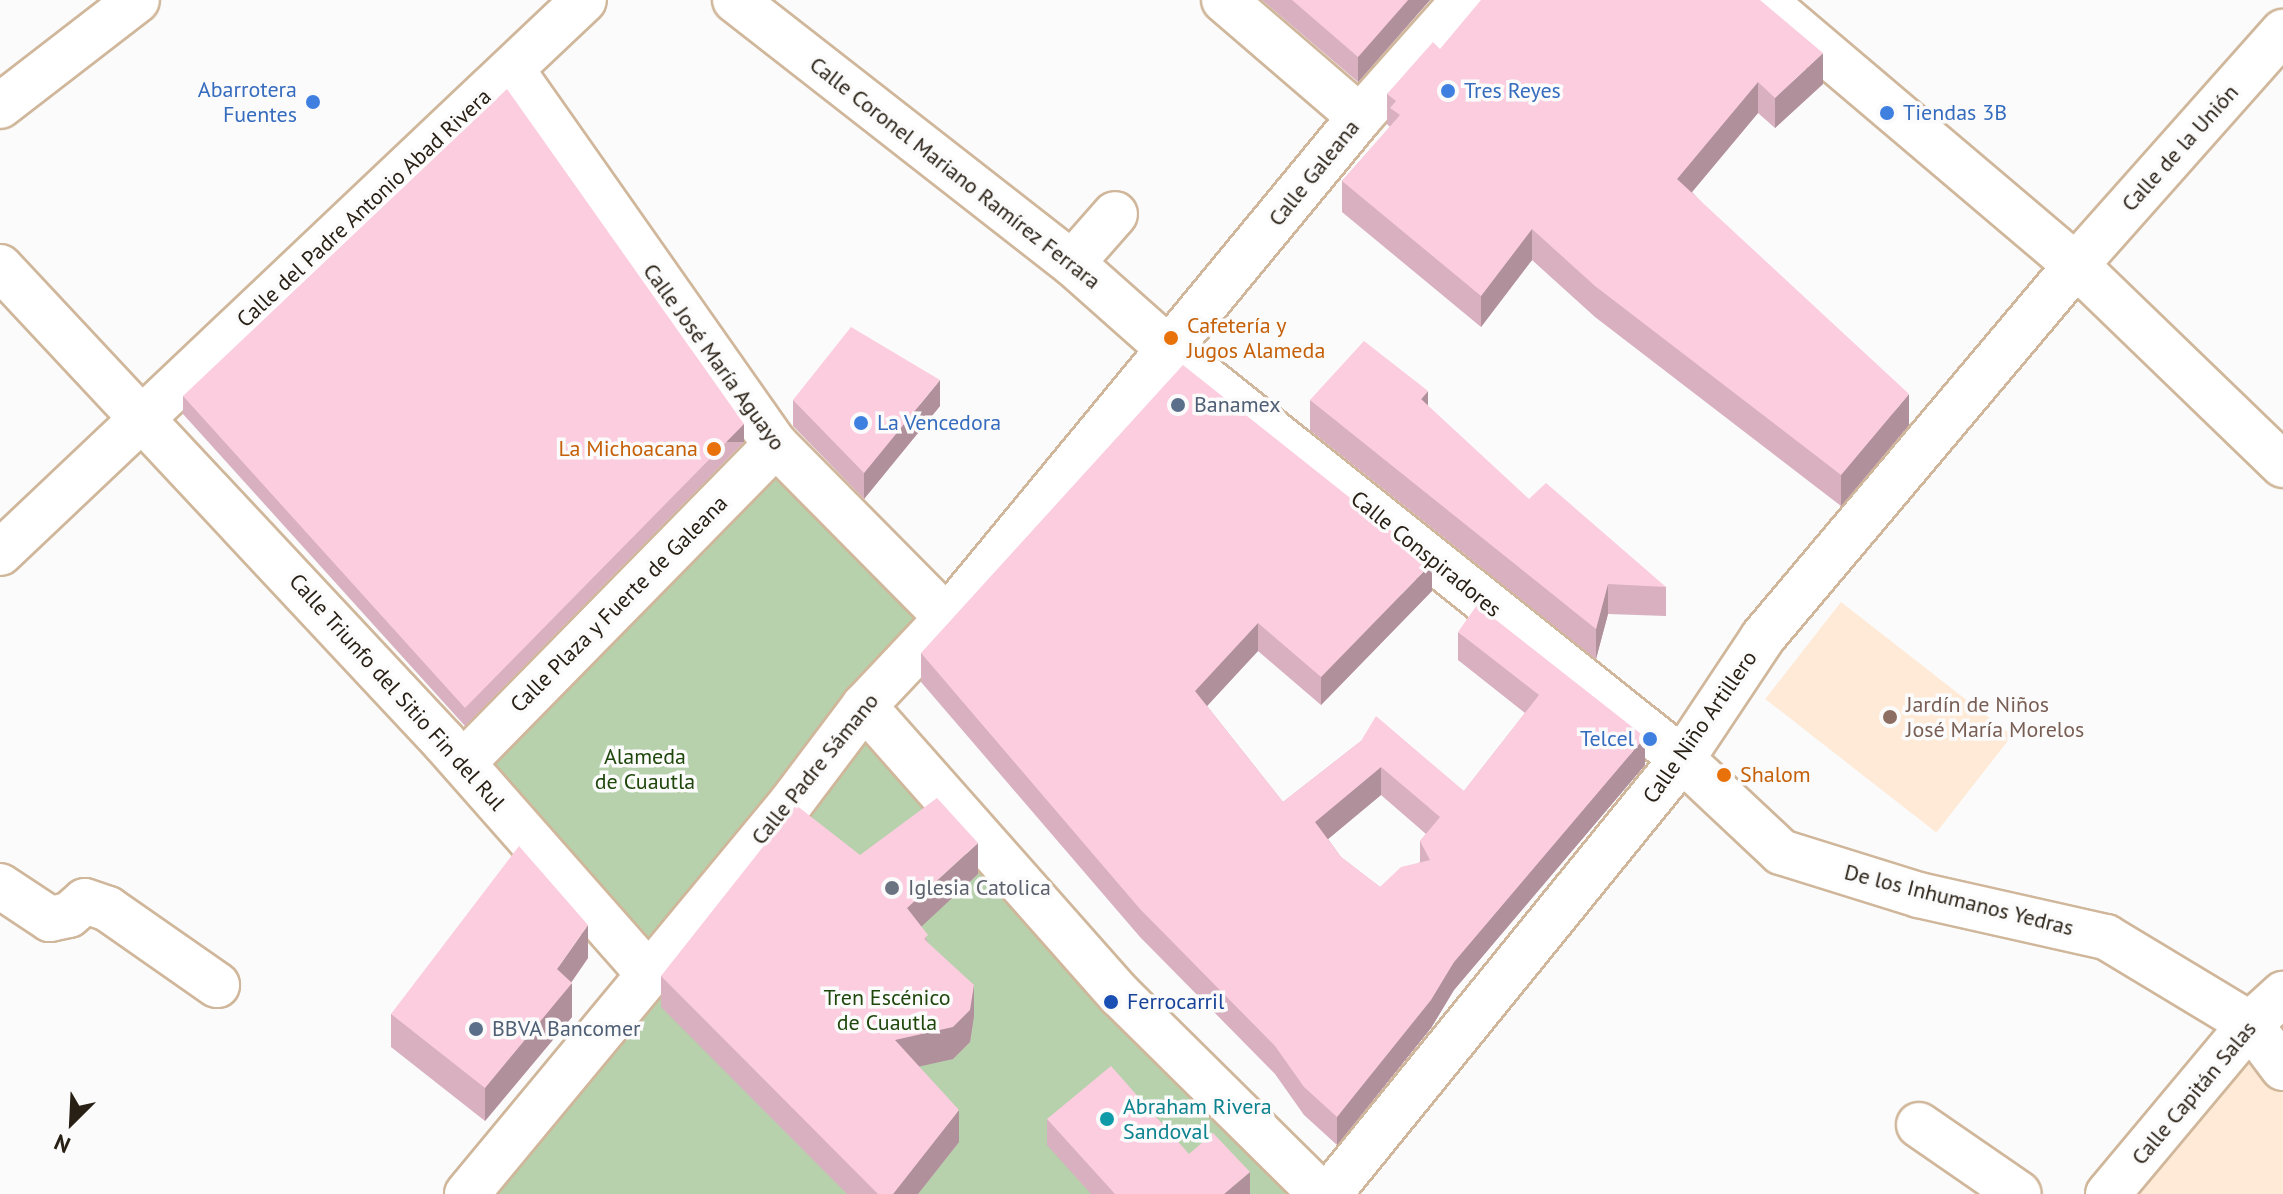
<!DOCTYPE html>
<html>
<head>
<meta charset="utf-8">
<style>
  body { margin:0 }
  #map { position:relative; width:2283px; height:1194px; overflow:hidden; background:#fbfbfb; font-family:"PT Sans",sans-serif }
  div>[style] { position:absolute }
  .built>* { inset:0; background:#feead6; transform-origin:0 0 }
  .green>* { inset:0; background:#b6d1ac }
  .roads { filter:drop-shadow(2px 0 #d0b79b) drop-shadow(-2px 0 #d0b79b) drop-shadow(0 2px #d0b79b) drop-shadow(0 -2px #d0b79b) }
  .minor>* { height:44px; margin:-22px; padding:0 22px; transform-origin:22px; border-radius:22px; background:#fff }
  .wall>* { inset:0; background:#d8b0bf }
  .shaded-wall>* { inset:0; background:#b0909b; transform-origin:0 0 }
  .building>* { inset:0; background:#fbcdde }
  .dots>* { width:22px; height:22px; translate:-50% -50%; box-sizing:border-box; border:4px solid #fbfbfb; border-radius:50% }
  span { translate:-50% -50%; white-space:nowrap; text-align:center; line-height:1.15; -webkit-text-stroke:7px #fbfbfb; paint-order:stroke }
  .shop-label { font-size:22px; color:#366cbe }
  .right { translate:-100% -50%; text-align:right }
  .left { translate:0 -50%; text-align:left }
  .street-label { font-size:22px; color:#292015 }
  .food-label { font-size:22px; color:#c56008 }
  .service-label { font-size:22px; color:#4e5e75 }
  .education-label { font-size:22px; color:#785e54 }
  .park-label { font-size:22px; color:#1f470c }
  .worship-label { font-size:22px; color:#5b616d }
  .transit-label { font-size:22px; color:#164399 }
  .culture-label { font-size:22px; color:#0d838f }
  .north { position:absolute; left:32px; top:1082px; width:80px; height:80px; -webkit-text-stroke:6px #fbfbfb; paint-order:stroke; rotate:204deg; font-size:22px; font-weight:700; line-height:32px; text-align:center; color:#292015 }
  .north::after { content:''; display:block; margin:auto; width:28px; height:36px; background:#292015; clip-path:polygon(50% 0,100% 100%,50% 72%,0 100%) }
</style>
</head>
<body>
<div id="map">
  <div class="built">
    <i style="left:1841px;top:602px;width:217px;height:123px;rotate:38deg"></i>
    <i style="clip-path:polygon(2250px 1024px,2283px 1068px,2283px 1194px,2108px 1194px)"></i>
  </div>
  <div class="green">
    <i style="clip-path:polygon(776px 445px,947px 618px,865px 705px,1321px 1194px,467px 1194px,642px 981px,463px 763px)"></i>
  </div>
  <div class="roads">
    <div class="minor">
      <i style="left:735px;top:0;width:427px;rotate:38deg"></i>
      <i style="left:1072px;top:263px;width:131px;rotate:41.6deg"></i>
      <i style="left:1170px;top:350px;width:655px;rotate:38.62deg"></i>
      <i style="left:1682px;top:759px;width:136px;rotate:43.2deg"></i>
      <i style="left:1781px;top:852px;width:145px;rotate:17.3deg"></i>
      <i style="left:1919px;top:895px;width:192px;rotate:12.7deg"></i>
      <i style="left:2106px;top:937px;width:168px;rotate:31.1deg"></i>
      <i style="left:2250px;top:1024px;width:55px;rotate:53.1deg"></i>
      <i style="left:1224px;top:0;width:179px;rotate:40.7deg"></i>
      <i style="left:1763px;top:0;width:410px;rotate:40.3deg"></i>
      <i style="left:2076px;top:265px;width:288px;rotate:44deg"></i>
      <i style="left:512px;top:70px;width:459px;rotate:54.9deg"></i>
      <i style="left:776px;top:445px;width:243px;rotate:45.3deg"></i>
      <i style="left:0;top:106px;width:173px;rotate:-37.7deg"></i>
      <i style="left:1072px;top:263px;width:65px;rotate:-48.7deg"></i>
      <i style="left:0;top:267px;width:650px;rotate:46.93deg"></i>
      <i style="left:444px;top:742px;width:308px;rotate:48.6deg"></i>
      <i style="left:0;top:553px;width:804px;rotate:-43.44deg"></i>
      <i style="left:864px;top:706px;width:386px;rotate:48.5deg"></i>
      <i style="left:1120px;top:995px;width:283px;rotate:44.7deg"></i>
      <i style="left:463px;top:763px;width:446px;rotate:-45.5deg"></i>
      <i style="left:0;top:886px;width:60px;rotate:33.4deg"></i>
      <i style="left:50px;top:919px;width:19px;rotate:-12deg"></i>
      <i style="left:69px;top:915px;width:21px;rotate:-41deg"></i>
      <i style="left:85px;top:901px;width:24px;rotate:19deg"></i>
      <i style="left:108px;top:909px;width:133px;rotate:34.9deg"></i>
      <i style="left:1919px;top:1125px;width:121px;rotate:34.6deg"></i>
      <i style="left:467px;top:1194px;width:508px;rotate:-50.35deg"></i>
      <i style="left:791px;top:803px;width:121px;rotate:-53deg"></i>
      <i style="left:864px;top:706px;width:121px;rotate:-46.7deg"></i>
      <i style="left:947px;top:618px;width:649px;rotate:-50.5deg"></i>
      <i style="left:1360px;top:117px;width:157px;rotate:-48.4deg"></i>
      <i style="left:1329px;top:1194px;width:560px;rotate:-50.94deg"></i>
      <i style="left:1682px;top:759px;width:146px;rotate:-56.4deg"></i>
      <i style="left:1763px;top:637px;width:486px;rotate:-49.9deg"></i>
      <i style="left:2076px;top:265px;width:312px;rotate:-48.4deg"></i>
      <i style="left:2108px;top:1194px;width:222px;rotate:-50.1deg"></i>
      <i style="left:2250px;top:1024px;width:45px;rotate:-42.3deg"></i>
    </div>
  </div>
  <div class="wall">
    <i style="clip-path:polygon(1262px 0,1430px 0,1358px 82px)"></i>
    <i style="clip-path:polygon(1440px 49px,1823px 84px,1775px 128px,1758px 113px,1692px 192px,1909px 425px,1841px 506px,1595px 317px,1532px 260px,1481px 327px,1342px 212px,1342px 181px,1390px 127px,1387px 124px,1387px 94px)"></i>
    <i style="clip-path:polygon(183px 396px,744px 442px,465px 726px,183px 414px)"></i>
    <i style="clip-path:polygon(793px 400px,940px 406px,864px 499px,793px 426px)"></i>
    <i style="clip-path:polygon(1310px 400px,1529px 499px,1666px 587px,1666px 616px,1608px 614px,1596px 659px,1310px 430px)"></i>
    <i style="clip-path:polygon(evenodd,1432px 591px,1321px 705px,1258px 651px,1207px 706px,1283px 802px,1361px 741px,1464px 791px,1525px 713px,1458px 660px,1458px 632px,1645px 765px,1454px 990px,1431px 1028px,1337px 1145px,1304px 1115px,1275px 1074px,1140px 937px,921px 682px,921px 653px,1432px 591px,1381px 795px,1426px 834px,1420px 841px,1420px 862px,1380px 887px,1341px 857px,1328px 839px,1381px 795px)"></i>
    <i style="clip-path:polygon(978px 874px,921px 926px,928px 943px,974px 1016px,970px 1042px,953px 1059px,919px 1066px,959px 1142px,918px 1194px,847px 1194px,661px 1007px,661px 976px)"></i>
    <i style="clip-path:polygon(588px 958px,571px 983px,572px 1017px,485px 1121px,391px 1047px,391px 1014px)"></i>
    <i style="clip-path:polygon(1047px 1119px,1189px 1154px,1250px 1194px,1091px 1194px,1047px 1145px)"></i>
  </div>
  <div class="shaded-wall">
    <i style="clip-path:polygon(1408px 0,1430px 0,1358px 82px,1358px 57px)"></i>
    <i style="clip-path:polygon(1823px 53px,1823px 84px,1775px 128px,1775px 98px)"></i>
    <i style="clip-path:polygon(1758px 82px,1758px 113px,1677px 210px,1677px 179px)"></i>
    <i style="clip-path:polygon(1532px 229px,1532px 260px,1481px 327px,1481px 296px)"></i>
    <i style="clip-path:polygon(940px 380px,940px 406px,864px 499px,864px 473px)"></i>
    <i style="clip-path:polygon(1428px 391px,1428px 421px,1421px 399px)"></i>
    <i style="clip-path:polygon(1909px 394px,1909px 425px,1841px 506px,1841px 475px)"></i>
    <i style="left:744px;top:424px;width:18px;height:398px;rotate:90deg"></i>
    <i style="clip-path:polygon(1432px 563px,1432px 591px,1321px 705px,1321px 677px)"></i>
    <i style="clip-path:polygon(1608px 584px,1608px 614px,1596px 659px,1596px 629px)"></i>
    <i style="clip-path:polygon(1258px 623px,1258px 651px,1195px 719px,1195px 691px)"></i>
    <i style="clip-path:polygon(1645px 737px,1645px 765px,1454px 990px,1431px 1028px,1337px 1145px,1337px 1117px,1454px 962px)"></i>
    <i style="clip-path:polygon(1381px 767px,1381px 795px,1315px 850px,1315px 822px)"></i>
    <i style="clip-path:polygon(978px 843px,978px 874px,907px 940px,907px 908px)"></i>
    <i style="clip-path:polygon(588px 925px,588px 958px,563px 994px,572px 983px,572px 1017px,485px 1121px,485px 1088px,557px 969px)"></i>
    <i style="clip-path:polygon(974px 985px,974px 1016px,970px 1042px,953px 1059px,895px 1072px,895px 1040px)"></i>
    <i style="clip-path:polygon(959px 1110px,959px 1142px,918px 1194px,893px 1194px)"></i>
    <i style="clip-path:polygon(1250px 1172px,1250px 1194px,1224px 1194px)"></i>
  </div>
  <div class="building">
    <i style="clip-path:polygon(1292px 0,1408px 0,1358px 57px)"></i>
    <i style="clip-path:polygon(1481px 0,1760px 0,1823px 53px,1775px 98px,1758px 82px,1677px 179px,1909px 394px,1841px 475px,1595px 286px,1532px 229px,1481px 296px,1342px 181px,1400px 115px,1390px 108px,1396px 101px,1387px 94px,1433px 42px,1440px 49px)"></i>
    <i style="clip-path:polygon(507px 89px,744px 424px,465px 708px,183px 396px)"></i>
    <i style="clip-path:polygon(851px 327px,940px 380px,864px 473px,793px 400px)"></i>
    <i style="clip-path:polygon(1364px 341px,1428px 391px,1421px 399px,1529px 499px,1546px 483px,1666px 587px,1608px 584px,1596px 629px,1310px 400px)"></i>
    <i style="clip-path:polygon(evenodd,1183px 365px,1432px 563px,1321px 677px,1258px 623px,1195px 691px,1283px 802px,1361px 741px,1376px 716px,1464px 791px,1539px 695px,1458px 632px,1477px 605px,1645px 737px,1454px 962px,1431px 1000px,1337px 1117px,1304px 1087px,1275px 1046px,1140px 909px,921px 653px,1183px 365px,1381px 767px,1440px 817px,1420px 841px,1430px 860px,1401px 867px,1380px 887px,1341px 857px,1315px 822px,1381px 767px)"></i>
    <i style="clip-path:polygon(937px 798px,978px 843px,907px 908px,928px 935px,924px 939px,974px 985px,970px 1010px,953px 1027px,895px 1040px,959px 1110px,893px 1194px,878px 1194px,661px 976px,796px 805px,860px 855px)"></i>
    <i style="clip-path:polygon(519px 846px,588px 925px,557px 969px,572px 983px,485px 1088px,391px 1014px)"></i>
    <i style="clip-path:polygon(1111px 1066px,1189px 1154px,1213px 1133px,1250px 1172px,1224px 1194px,1115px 1194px,1047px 1119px)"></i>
  </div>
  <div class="dots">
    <i style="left:1448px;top:91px;background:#3f7fe0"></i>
    <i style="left:313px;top:102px;background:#3f7fe0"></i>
    <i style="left:1887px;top:113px;background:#3f7fe0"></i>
    <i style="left:1171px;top:338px;background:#e8710a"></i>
    <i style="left:1178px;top:405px;background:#5c6f8a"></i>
    <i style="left:861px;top:423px;background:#3f7fe0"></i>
    <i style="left:714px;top:449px;background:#e8710a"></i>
    <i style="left:1890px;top:717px;background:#8d6e63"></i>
    <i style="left:1650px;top:739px;background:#3f7fe0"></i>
    <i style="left:1724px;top:775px;background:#e8710a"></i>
    <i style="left:892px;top:888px;background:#6b7280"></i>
    <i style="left:1111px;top:1002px;background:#1a4fb4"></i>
    <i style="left:476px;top:1029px;background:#5c6f8a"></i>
    <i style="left:1107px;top:1119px;background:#0f9aa8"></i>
  </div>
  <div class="shop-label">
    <span class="right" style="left:297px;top:102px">Abarrotera<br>Fuentes</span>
    <span class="left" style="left:1464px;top:91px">Tres Reyes</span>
    <span class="left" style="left:1903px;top:113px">Tiendas 3B</span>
    <span class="left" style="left:877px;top:423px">La Vencedora</span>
    <span class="right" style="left:1634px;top:739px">Telcel</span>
  </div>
  <div class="street-label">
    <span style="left:2180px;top:148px;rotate:-48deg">Calle de la Unión</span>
    <span style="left:955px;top:173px;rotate:38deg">Calle Coronel Mariano Ramírez Ferrara</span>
    <span style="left:1314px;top:173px;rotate:-51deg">Calle Galeana</span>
    <span style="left:364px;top:208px;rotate:-43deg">Calle del Padre Antonio Abad Rivera</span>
    <span style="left:714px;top:357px;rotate:54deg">Calle José María Aguayo</span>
    <span style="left:1426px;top:554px;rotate:39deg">Calle Conspiradores</span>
    <span style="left:619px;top:604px;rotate:-45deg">Calle Plaza y Fuerte de Galeana</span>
    <span style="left:397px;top:692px;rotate:48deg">Calle Triunfo del Sitio Fin del Rul</span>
    <span style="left:1700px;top:727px;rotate:-55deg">Calle Niño Artillero</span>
    <span style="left:815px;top:769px;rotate:-51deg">Calle Padre Sámano</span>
    <span style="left:1959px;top:900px;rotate:14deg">De los Inhumanos Yedras</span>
    <span style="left:2194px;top:1093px;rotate:-50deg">Calle Capitán Salas</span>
  </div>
  <div class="food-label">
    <span class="left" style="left:1187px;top:338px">Cafetería y<br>Jugos Alameda</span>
    <span class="right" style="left:698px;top:449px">La Michoacana</span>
    <span class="left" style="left:1740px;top:775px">Shalom</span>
  </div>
  <div class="service-label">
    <span class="left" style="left:1194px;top:405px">Banamex</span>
    <span class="left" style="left:492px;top:1029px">BBVA Bancomer</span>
  </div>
  <div class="education-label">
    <span class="left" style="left:1906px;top:717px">Jardín de Niños<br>José María Morelos</span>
  </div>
  <div class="park-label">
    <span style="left:645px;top:769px">Alameda<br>de Cuautla</span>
    <span style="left:887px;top:1010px">Tren Escénico<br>de Cuautla</span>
  </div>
  <div class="worship-label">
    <span class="left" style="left:908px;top:888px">Iglesia Catolica</span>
  </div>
  <div class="transit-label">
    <span class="left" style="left:1127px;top:1002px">Ferrocarril</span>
  </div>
  <div class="culture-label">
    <span class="left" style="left:1123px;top:1119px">Abraham Rivera<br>Sandoval</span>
  </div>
  <div class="north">N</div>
</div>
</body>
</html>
